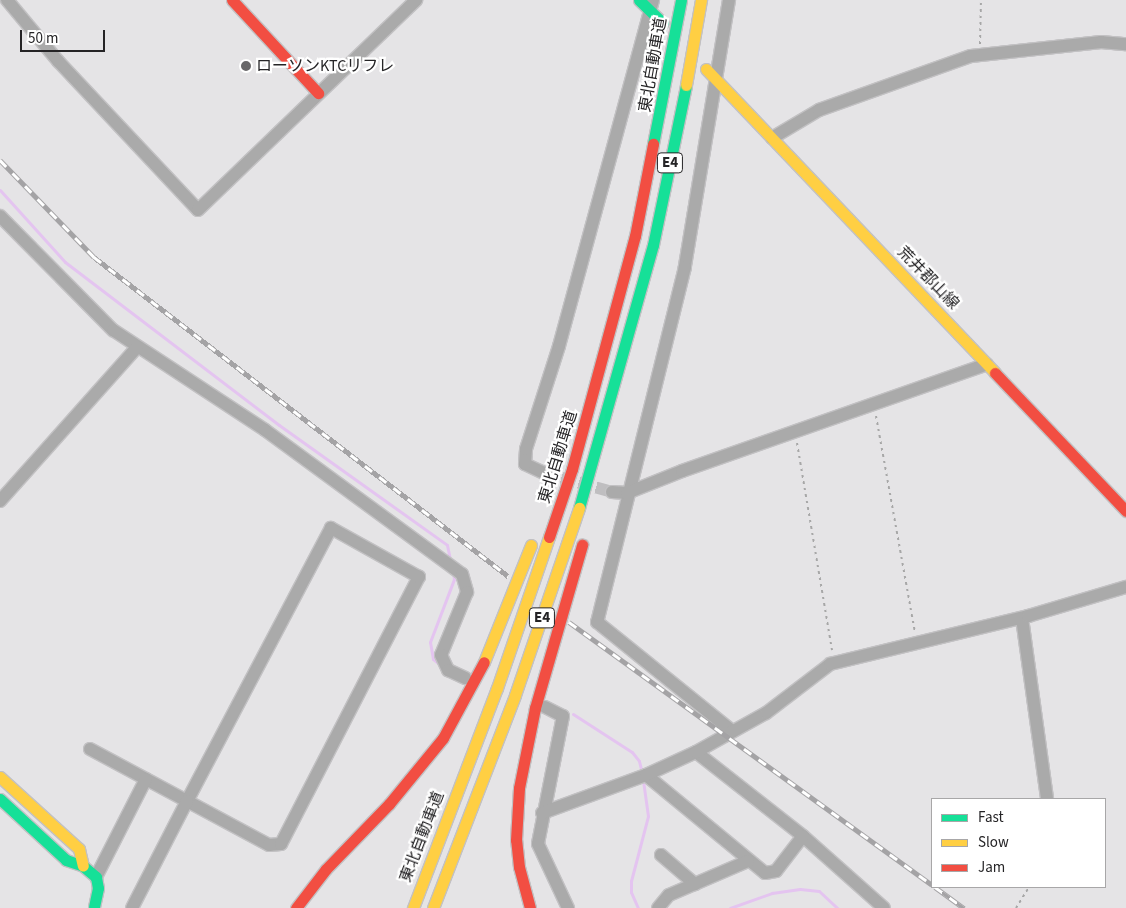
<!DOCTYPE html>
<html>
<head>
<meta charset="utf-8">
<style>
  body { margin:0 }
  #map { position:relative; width:1126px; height:908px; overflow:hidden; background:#e5e4e6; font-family:"Source Sans 3","Noto Sans JP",sans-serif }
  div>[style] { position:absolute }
  .stream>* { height:3px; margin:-1.5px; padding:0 1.5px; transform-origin:1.5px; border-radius:1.5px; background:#e4c4f0 }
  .street-tunnel>* { height:12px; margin-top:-6px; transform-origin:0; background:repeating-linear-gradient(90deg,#bfbec0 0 12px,transparent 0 18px) }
  .path>* { height:2px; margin-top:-1px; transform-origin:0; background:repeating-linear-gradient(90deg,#a7a7a7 0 2.5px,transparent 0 6.5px) }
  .roads { filter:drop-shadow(1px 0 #c2c1c3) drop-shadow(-1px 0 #c2c1c3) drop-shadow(0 1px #c2c1c3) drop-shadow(0 -1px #c2c1c3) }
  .street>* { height:12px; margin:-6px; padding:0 6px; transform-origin:6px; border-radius:6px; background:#aaa }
  .fast>* { height:11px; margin:-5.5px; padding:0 5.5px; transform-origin:5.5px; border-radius:5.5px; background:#16e098 }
  .slow>* { height:11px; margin:-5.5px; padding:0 5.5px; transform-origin:5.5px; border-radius:5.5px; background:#ffcf43 }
  .jam>* { height:11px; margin:-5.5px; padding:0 5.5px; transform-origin:5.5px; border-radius:5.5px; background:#f24e42 }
  .rail>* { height:5px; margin-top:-2.5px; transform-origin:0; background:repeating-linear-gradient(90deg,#fff 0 9px,#a4a3a5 0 18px); box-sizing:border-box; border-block:1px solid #a4a3a5 }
  .dots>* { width:14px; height:14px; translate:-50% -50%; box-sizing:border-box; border:2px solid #fff; border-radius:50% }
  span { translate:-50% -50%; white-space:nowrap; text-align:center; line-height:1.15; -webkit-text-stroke:4.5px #fff; paint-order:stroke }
  .shield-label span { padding:1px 4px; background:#fff; border:1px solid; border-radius:4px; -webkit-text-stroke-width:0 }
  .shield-label { font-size:15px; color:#252426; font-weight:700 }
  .street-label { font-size:16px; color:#252426 }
  .poi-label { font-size:16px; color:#252426 }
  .left { translate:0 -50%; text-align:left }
  .legend { position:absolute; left:931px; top:798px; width:175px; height:90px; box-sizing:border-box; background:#fff; border:1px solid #a8a7a8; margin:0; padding:6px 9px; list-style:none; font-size:15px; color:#252426 }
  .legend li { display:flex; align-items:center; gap:10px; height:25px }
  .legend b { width:25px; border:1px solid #a8a7a8 }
  .scale { position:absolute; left:20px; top:30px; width:85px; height:22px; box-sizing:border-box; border:2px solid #252426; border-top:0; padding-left:6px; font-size:15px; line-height:18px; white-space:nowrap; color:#252426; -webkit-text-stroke:4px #fff; paint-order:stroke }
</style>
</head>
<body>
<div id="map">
  <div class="stream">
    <i style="left:0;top:190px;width:97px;rotate:47.9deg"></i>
    <i style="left:65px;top:262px;width:269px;rotate:37.3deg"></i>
    <i style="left:279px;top:425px;width:206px;rotate:35.5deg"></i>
    <i style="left:447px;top:545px;width:14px;rotate:78deg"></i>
    <i style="left:438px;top:663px;width:6px;rotate:-141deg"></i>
    <i style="left:433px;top:659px;width:17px;rotate:-100deg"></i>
    <i style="left:430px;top:642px;width:67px;rotate:-69.1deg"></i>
    <i style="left:454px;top:579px;width:6px;rotate:-99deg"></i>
    <i style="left:573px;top:714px;width:70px;rotate:32.8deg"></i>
    <i style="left:632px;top:752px;width:11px;rotate:52deg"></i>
    <i style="left:639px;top:761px;width:12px;rotate:76deg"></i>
    <i style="left:638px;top:908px;width:17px;rotate:-114deg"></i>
    <i style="left:631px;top:892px;width:11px;rotate:-90deg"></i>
    <i style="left:631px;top:881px;width:67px;rotate:-75.3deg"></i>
    <i style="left:648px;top:816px;width:37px;rotate:-98deg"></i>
    <i style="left:730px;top:908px;width:45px;rotate:-19.7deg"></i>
    <i style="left:772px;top:893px;width:28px;rotate:-8deg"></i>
    <i style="left:800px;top:889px;width:19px;rotate:6deg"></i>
    <i style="left:819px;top:891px;width:25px;rotate:43deg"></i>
  </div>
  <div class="street-tunnel">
    <i style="left:544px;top:473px;width:71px;rotate:15.6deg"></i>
  </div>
  <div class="path">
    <i style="left:980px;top:44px;width:44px;rotate:-88.7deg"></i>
    <i style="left:876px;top:416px;width:220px;rotate:79.8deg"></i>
    <i style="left:797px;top:443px;width:210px;rotate:80.4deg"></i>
    <i style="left:1016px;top:908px;width:25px;rotate:-58deg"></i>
  </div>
  <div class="roads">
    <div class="street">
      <i style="left:7px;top:0;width:80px;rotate:50.1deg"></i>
      <i style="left:58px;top:61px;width:204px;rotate:46.8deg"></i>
      <i style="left:198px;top:210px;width:303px;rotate:-43.9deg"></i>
      <i style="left:729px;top:0;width:271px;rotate:99.4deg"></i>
      <i style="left:685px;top:267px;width:366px;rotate:103.9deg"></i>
      <i style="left:597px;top:622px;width:174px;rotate:38.9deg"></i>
      <i style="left:772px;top:138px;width:55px;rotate:-30.8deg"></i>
      <i style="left:819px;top:110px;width:161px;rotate:-19.6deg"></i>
      <i style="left:971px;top:56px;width:131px;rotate:-6.1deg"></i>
      <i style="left:1101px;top:42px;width:25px;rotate:5deg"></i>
      <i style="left:0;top:216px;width:161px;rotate:45.3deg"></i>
      <i style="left:113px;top:330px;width:182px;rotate:33.3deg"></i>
      <i style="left:265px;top:430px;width:244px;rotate:36.2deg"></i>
      <i style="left:462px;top:574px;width:19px;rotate:74deg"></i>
      <i style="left:467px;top:592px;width:68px;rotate:112.4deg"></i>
      <i style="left:441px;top:655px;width:17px;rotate:65deg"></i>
      <i style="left:448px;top:670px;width:19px;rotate:25deg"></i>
      <i style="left:544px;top:473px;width:21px;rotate:-155deg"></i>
      <i style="left:525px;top:464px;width:15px;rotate:-86deg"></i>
      <i style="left:526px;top:449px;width:108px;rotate:-72.2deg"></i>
      <i style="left:559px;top:346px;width:359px;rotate:-74.8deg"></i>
      <i style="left:612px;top:492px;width:15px;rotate:4deg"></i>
      <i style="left:627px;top:493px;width:59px;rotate:-21.8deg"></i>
      <i style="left:682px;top:471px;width:323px;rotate:-19.3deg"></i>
      <i style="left:0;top:501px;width:206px;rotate:-48.3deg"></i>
      <i style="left:1022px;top:618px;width:183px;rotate:82.1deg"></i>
      <i style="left:545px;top:707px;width:20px;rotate:27deg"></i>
      <i style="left:563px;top:716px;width:130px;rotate:101.1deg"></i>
      <i style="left:538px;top:844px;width:71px;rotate:64.9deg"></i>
      <i style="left:90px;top:749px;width:110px;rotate:28.2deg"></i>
      <i style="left:187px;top:801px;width:93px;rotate:28.2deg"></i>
      <i style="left:269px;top:845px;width:12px;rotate:-5deg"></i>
      <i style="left:281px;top:844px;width:301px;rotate:-62.7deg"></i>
      <i style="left:419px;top:577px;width:101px;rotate:-150.9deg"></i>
      <i style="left:331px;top:528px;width:309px;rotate:117.8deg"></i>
      <i style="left:187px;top:801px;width:120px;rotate:117.2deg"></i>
      <i style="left:696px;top:752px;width:136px;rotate:38.1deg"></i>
      <i style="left:803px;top:836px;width:108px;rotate:41.6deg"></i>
      <i style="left:646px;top:775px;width:154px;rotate:39.5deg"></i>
      <i style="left:765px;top:873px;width:11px;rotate:-10deg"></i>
      <i style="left:776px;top:871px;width:44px;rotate:-52.4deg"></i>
      <i style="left:542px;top:813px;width:111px;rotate:-20.1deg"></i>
      <i style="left:646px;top:775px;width:55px;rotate:-24.7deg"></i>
      <i style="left:696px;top:752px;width:80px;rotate:-29.1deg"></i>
      <i style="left:766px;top:713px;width:81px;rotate:-37.4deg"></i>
      <i style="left:830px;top:664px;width:204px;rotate:-13.6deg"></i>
      <i style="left:1028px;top:616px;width:102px;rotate:-16.5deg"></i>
      <i style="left:661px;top:855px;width:45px;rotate:40.5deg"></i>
      <i style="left:96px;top:877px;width:110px;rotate:-63deg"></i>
      <i style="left:658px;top:908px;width:17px;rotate:-50deg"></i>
      <i style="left:669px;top:895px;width:86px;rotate:-23.3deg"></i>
    </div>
    <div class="fast">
      <i style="left:639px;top:0;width:33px;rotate:44deg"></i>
      <i style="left:653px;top:144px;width:147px;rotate:-79deg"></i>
      <i style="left:579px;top:508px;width:273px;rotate:-74.3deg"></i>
      <i style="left:653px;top:245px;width:163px;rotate:-78.3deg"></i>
      <i style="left:0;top:799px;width:90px;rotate:42.7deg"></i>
      <i style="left:66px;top:860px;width:18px;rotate:19deg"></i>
      <i style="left:83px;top:866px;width:17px;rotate:40deg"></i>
      <i style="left:96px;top:877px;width:11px;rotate:80deg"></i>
      <i style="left:98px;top:888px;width:19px;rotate:102deg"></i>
    </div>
    <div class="slow">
      <i style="left:706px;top:69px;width:419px;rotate:46.4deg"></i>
      <i style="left:686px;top:85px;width:86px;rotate:-80deg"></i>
      <i style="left:484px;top:662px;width:126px;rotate:-68.1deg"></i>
      <i style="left:0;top:777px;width:107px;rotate:42.3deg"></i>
      <i style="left:79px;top:849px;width:17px;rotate:77deg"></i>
      <i style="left:413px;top:908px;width:235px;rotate:-69.1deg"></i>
      <i style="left:497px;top:688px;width:160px;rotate:-71deg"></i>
      <i style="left:433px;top:908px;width:228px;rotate:-68.9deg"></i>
      <i style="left:515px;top:695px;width:198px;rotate:-71.1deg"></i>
    </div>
    <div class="jam">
      <i style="left:232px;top:0;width:127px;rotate:47.2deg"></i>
      <i style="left:995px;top:373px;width:190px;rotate:46.5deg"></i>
      <i style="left:549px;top:537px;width:72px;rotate:-71.3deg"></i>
      <i style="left:572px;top:469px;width:241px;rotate:-74.9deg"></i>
      <i style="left:635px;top:236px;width:94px;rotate:-78.9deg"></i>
      <i style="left:296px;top:908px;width:49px;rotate:-52.4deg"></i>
      <i style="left:326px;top:869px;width:91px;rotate:-45.9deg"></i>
      <i style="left:389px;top:804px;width:85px;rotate:-50.7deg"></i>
      <i style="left:443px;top:738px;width:86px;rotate:-61.7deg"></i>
      <i style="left:530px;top:908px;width:42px;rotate:-105deg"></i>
      <i style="left:519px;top:867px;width:27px;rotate:-96deg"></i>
      <i style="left:516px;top:840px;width:52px;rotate:-86.7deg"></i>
      <i style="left:519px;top:788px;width:82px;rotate:-78.7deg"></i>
      <i style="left:535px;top:708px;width:170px;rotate:-73.9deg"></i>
    </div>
  </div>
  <div class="rail">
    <i style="left:0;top:160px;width:135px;rotate:45.9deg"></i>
    <i style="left:94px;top:257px;width:523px;rotate:37.62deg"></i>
    <i style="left:569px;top:622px;width:448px;rotate:35.9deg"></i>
    <i style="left:935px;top:887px;width:36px;rotate:36deg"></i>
  </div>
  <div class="dots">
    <i style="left:246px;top:66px;background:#686769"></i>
  </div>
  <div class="shield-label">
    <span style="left:670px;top:163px">E4</span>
    <span style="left:542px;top:618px">E4</span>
  </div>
  <div class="street-label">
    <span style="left:653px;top:65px;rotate:-80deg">東北自動車道</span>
    <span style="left:928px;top:278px;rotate:46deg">荒井郡山線</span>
    <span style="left:558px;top:457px;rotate:-73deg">東北自動車道</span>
    <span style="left:422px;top:837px;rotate:-69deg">東北自動車道</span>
  </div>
  <div class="poi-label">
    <span class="left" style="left:256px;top:66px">ローソンKTCリフレ</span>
  </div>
  <ul class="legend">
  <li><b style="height:6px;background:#16e098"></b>Fast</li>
  <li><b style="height:6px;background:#ffcf43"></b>Slow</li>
  <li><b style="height:6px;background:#f24e42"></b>Jam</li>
  </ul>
  <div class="scale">50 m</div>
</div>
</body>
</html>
